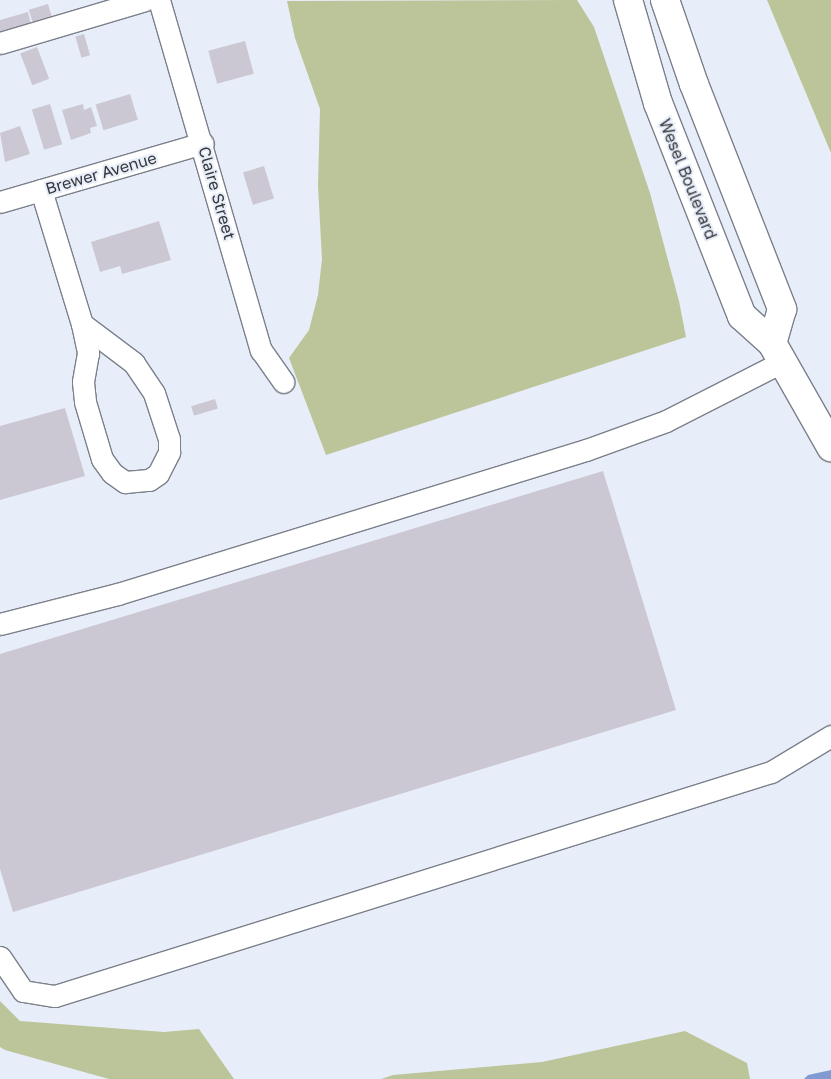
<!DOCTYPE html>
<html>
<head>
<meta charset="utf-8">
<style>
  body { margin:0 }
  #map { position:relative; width:831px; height:1079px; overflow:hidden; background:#e8eef9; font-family:"Golos Text",sans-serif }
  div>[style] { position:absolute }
  .green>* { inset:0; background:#bcc499 }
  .water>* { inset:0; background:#819bd2 }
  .building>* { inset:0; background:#ccc8d3; transform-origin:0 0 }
  .roads { filter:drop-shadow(1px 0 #7b808a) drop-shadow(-1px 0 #7b808a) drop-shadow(0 1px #7b808a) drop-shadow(0 -1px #7b808a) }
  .minor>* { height:21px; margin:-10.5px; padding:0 10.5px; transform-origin:10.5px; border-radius:10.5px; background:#fff }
  .major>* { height:28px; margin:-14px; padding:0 14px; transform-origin:14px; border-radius:14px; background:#fff }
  span { translate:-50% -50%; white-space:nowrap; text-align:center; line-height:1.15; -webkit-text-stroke:4px #e8eef9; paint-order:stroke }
  .street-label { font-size:16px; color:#35373b }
</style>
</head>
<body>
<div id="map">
  <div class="green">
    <i style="clip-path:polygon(577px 0,594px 27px,650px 193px,679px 301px,686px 337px,326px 455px,289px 358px,309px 330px,318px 295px,322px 259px,318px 186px,320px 109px,295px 38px,287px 1px)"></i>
    <i style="clip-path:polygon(767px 0,831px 0,831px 153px)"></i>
    <i style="clip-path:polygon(0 1001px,20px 1021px,164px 1032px,199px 1029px,234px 1079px,109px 1079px,5px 1050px,0 1047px)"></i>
    <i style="clip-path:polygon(685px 1031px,747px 1063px,750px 1079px,381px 1079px,393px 1075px,542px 1062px)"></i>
  </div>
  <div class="water">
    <i style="clip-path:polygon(831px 1070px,831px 1079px,804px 1079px,808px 1075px)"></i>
  </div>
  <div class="building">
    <i style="left:48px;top:4px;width:21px;height:20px;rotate:73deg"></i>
    <i style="clip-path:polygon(28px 12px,32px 29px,0 35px,0 20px)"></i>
    <i style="left:84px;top:34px;width:22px;height:9px;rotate:74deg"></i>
    <i style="left:245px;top:41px;width:34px;height:38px;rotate:75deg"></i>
    <i style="left:37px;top:47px;width:34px;height:18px;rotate:69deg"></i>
    <i style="left:130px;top:94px;width:27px;height:36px;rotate:73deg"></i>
    <i style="left:50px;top:104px;width:42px;height:19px;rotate:73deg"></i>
    <i style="clip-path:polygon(83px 104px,84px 110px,91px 107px,97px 126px,90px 128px,91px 133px,71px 140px,62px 110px)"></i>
    <i style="clip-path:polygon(20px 126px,30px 154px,5px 162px,0 133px)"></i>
    <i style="left:264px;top:166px;width:34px;height:22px;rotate:73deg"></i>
    <i style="clip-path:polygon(159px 221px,171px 260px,122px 274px,120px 266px,100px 272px,91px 242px)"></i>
    <i style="left:215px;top:399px;width:10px;height:25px;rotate:73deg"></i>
    <i style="clip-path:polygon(65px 408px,85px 476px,0 500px,0 426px)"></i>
    <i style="clip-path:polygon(603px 471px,676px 710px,13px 912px,0 869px,0 654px)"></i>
  </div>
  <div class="roads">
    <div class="minor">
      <i style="left:159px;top:0;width:365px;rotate:73.8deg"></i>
      <i style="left:261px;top:350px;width:39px;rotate:55deg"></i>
      <i style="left:0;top:43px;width:151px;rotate:-16.5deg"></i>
      <i style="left:41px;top:190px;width:140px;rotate:73deg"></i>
      <i style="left:82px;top:324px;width:30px;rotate:78deg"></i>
      <i style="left:88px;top:353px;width:29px;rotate:100deg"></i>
      <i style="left:83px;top:382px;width:20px;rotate:84deg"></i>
      <i style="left:85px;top:402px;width:59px;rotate:73.4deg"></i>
      <i style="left:102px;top:459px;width:17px;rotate:54deg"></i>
      <i style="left:112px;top:473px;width:16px;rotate:35deg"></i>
      <i style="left:125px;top:482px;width:24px;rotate:-5deg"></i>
      <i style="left:149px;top:480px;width:11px;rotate:-34deg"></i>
      <i style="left:158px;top:474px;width:25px;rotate:-63deg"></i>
      <i style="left:169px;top:452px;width:13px;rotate:-90deg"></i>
      <i style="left:169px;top:439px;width:48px;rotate:-108.1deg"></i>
      <i style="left:154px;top:393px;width:36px;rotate:-124deg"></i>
      <i style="left:134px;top:363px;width:65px;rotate:-143.1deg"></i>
      <i style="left:0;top:202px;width:211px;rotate:-16.2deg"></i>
      <i style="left:0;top:624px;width:122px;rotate:-14.3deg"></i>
      <i style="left:118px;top:594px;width:490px;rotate:-17.1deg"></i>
      <i style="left:586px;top:450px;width:85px;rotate:-19.9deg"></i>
      <i style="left:666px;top:421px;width:130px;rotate:-27deg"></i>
      <i style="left:0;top:957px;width:41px;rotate:55.9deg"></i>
      <i style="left:23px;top:991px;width:32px;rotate:9deg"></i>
      <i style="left:55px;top:996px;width:750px;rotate:-17.37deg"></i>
      <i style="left:771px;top:772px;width:70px;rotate:-31deg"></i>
    </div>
    <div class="major">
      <i style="left:628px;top:0;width:107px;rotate:73.8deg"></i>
      <i style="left:658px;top:103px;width:229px;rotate:68.5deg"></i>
      <i style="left:742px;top:316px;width:40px;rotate:42deg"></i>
      <i style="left:772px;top:343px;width:120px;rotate:60.4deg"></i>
      <i style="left:665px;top:0;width:89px;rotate:71deg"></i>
      <i style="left:694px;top:84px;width:242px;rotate:68.6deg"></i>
      <i style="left:782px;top:309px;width:35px;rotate:106deg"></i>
    </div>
  </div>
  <div class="street-label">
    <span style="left:101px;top:173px;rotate:-16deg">Brewer Avenue</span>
    <span style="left:688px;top:179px;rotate:68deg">Wesel Boulevard</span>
    <span style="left:217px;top:193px;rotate:74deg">Claire Street</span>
  </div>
</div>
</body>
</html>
